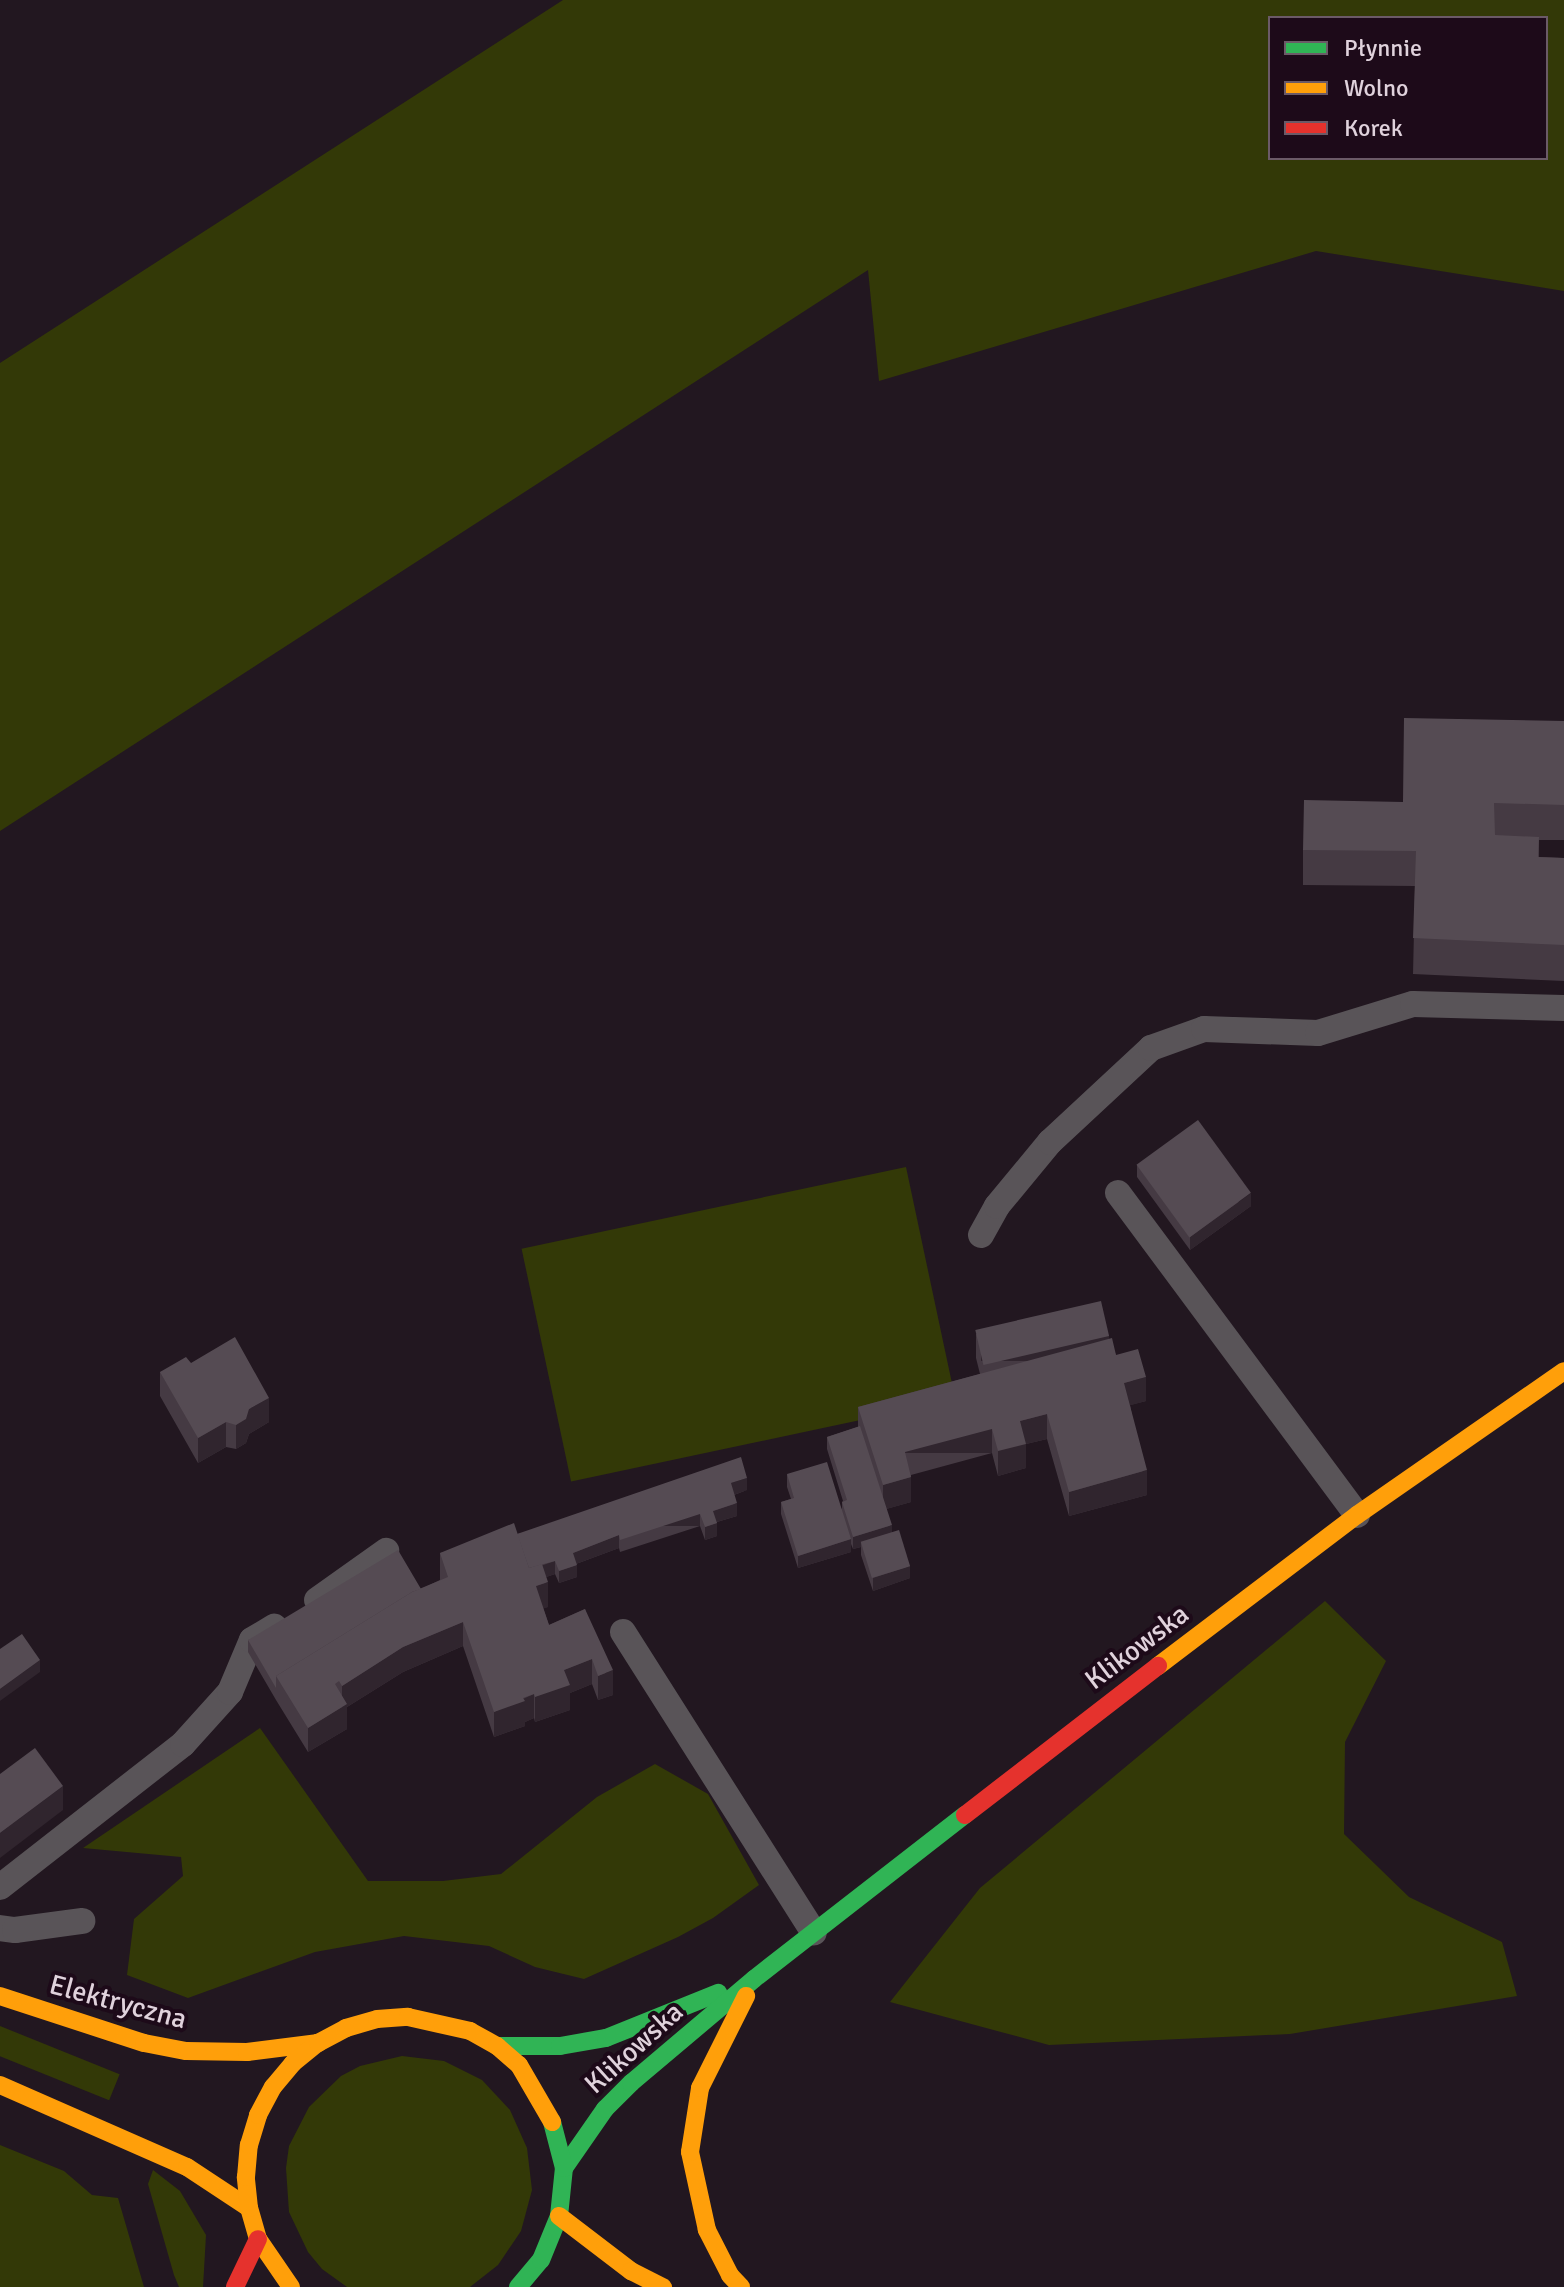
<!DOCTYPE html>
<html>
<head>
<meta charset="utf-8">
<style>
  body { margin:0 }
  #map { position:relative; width:1564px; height:2287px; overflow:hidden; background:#221720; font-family:Signika,sans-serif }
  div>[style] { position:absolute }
  .green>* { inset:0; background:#333907; transform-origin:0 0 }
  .lane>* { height:26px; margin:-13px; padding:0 13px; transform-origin:13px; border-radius:13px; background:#595458 }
  .fast>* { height:18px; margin:-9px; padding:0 9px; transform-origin:9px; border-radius:9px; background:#30b455 }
  .slow>* { height:18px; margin:-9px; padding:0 9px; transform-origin:9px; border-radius:9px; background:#ff9f0a }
  .jam>* { height:18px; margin:-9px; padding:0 9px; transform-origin:9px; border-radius:9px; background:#e5322d }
  .wall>* { inset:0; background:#453a43 }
  .shaded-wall>* { inset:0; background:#30252e; transform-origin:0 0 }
  .building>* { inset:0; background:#554b53; transform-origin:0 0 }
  span { translate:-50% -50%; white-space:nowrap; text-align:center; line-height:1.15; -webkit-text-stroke:8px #1d0a19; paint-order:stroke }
  .street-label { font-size:28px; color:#e0d2dc }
  .legend { position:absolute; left:1268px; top:16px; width:280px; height:144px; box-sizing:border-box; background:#1d0a19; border:2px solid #6b5a67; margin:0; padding:10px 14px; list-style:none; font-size:24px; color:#e0d2dc }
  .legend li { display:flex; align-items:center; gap:16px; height:40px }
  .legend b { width:40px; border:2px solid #6b5a67 }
</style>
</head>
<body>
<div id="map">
  <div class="green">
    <i style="clip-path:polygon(evenodd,563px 0,1564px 0,1564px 291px,1316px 251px,879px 381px,868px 270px,0 831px,0 363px,563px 0,1270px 18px,1546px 18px,1546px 158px,1270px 158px,1270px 18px)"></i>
    <i style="left:906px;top:1167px;width:238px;height:393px;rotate:78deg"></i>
    <i style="clip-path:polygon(1325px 1601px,1386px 1661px,1345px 1742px,1344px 1834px,1409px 1897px,1502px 1942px,1517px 1996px,1290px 2034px,1049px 2045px,890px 2002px,980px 1888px)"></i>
    <i style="clip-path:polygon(260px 1728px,368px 1881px,443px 1881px,501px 1874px,597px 1797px,655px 1764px,708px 1794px,759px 1885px,713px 1918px,678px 1937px,584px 1979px,535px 1967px,489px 1946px,404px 1936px,315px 1952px,188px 1998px,127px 1975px,134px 1919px,183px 1876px,181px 1857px,83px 1848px)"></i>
    <i style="left:0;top:2026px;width:129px;height:28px;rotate:22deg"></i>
    <i style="clip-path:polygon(402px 2056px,444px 2061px,482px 2080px,510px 2110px,527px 2148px,532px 2190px,521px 2231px,498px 2265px,470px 2287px,347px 2287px,322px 2269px,308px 2252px,289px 2212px,286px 2168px,289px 2146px,309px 2107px,341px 2076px,360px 2066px)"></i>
    <i style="clip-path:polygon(0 2145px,64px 2171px,92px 2195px,118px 2198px,144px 2287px,0 2287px)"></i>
    <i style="clip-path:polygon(153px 2170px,180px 2191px,206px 2235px,203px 2287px,179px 2287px,174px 2275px,148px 2184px)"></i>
  </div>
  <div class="lane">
    <i style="left:1118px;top:1193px;width:401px;rotate:53.4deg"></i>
    <i style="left:981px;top:1235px;width:33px;rotate:-61deg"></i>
    <i style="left:997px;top:1206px;width:83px;rotate:-50.4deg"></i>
    <i style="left:1050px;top:1142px;width:138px;rotate:-42.9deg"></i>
    <i style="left:1151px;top:1048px;width:56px;rotate:-19.7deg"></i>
    <i style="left:1204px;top:1029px;width:114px;rotate:2deg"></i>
    <i style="left:1318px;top:1033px;width:99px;rotate:-17deg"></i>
    <i style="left:1413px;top:1004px;width:151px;rotate:1.5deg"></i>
    <i style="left:317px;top:1600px;width:85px;rotate:-35.4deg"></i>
    <i style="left:623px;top:1632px;width:356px;rotate:57.6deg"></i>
    <i style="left:0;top:1887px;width:232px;rotate:-38deg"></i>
    <i style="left:183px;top:1744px;width:70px;rotate:-47.9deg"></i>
    <i style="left:230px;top:1692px;width:56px;rotate:-67.1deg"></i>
    <i style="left:252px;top:1640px;width:26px;rotate:-31deg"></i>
    <i style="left:0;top:1928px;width:15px;rotate:8deg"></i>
    <i style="left:15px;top:1930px;width:68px;rotate:-7.7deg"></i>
  </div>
  <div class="fast">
    <i style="left:497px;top:2046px;width:63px"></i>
    <i style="left:560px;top:2046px;width:47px;rotate:-9.9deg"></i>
    <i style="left:606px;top:2038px;width:121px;rotate:-21.9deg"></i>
    <i style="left:564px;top:2168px;width:72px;rotate:-55.2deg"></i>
    <i style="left:605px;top:2109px;width:37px;rotate:-45deg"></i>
    <i style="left:631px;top:2083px;width:161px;rotate:-40.2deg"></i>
    <i style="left:754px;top:1979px;width:267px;rotate:-37.9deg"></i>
    <i style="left:518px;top:2287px;width:35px;rotate:-50deg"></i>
    <i style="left:541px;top:2260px;width:48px;rotate:-67.8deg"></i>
    <i style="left:559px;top:2216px;width:48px;rotate:-84.1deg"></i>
    <i style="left:564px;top:2168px;width:48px;rotate:-104.6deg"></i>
  </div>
  <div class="slow">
    <i style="left:1158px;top:1666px;width:250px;rotate:-37.2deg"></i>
    <i style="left:1357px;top:1515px;width:252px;rotate:-34.8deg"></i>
    <i style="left:0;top:1996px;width:151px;rotate:18.1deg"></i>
    <i style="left:144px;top:2043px;width:43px;rotate:10.8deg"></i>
    <i style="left:186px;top:2051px;width:61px;rotate:0.9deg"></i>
    <i style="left:247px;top:2052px;width:72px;rotate:-7.2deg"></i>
    <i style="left:0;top:2085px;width:204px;rotate:23.7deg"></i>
    <i style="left:187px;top:2167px;width:74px;rotate:33.5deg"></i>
    <i style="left:559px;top:2216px;width:91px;rotate:37.4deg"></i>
    <i style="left:631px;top:2271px;width:36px;rotate:27deg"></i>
    <i style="left:291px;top:2287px;width:58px;rotate:-124.5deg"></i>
    <i style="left:258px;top:2239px;width:32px;rotate:-106deg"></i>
    <i style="left:249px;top:2208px;width:31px;rotate:-96deg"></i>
    <i style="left:246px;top:2177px;width:32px;rotate:-85deg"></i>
    <i style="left:249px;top:2145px;width:31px;rotate:-73deg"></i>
    <i style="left:258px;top:2115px;width:32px;rotate:-62deg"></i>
    <i style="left:273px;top:2087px;width:31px;rotate:-50deg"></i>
    <i style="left:293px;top:2063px;width:32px;rotate:-39deg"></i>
    <i style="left:318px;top:2043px;width:32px;rotate:-28deg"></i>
    <i style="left:346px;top:2028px;width:32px;rotate:-16deg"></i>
    <i style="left:377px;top:2019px;width:31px;rotate:-4deg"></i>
    <i style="left:408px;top:2017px;width:64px;rotate:12.7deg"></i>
    <i style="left:470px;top:2031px;width:31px;rotate:29deg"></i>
    <i style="left:497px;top:2046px;width:29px;rotate:41deg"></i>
    <i style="left:519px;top:2065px;width:66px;rotate:59.9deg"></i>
    <i style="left:741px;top:2287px;width:16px;rotate:-133deg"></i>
    <i style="left:730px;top:2275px;width:51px;rotate:-117.1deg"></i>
    <i style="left:707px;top:2230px;width:80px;rotate:-102.3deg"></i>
    <i style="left:690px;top:2152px;width:65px;rotate:-81.1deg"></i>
    <i style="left:700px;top:2088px;width:103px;rotate:-63.4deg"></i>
  </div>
  <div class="jam">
    <i style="left:965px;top:1815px;width:244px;rotate:-37.7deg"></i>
    <i style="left:235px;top:2287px;width:53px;rotate:-64.4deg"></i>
  </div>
  <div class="wall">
    <i style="clip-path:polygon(1564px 721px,1564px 840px,1539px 840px,1539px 857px,1564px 858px,1564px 981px,1413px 974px,1415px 886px,1303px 885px,1303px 850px,1403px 802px)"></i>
    <i style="clip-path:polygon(1137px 1165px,1251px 1206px,1190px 1250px,1137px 1177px)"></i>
    <i style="clip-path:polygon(976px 1334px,1109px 1339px,1116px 1355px,1146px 1401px,1130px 1405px,1147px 1495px,1069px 1516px,1047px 1439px,1026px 1444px,1026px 1468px,998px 1476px,992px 1453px,911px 1475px,911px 1502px,886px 1509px,892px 1533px,910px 1578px,873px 1591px,861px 1555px,861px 1547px,853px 1549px,851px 1544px,851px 1552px,798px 1568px,781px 1514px,781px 1502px,791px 1499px,787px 1487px,787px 1474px,842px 1509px,842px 1502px,843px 1501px,827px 1449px,827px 1437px,858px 1427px,858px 1407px,980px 1374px,976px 1358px)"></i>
    <i style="clip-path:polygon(191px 1363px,269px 1422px,249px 1434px,246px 1443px,236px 1449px,226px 1447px,198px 1463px,160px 1396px,160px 1372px)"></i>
    <i style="clip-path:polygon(747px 1490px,734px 1495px,737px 1516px,717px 1522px,717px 1536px,705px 1540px,700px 1526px,620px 1552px,619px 1548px,576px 1564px,577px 1577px,559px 1583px,555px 1574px,546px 1577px,548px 1607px,543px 1608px,549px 1625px,585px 1609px,613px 1695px,598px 1700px,592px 1684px,570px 1693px,570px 1710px,535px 1722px,534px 1718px,525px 1722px,525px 1726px,494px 1737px,463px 1646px,403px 1672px,347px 1707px,347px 1729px,308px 1752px,276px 1700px,248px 1652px,248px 1640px,421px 1589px,440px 1580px,440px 1553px,517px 1534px)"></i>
  </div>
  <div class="shaded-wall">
    <i style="clip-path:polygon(1251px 1193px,1251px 1206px,1190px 1250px,1190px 1237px)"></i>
    <i style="left:1109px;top:1336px;width:25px;height:128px;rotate:90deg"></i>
    <i style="clip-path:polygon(1146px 1377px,1146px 1401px,1124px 1407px,1124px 1383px)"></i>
    <i style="clip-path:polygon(269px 1398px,269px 1422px,249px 1434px,246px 1443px,236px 1449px,236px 1425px,249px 1409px)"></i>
    <i style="clip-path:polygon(1047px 1414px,1047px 1439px,1026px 1444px,1026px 1468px,998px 1476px,998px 1451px,1020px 1421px)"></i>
    <i style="clip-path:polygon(226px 1422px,226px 1447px,198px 1463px,198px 1438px)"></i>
    <i style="left:992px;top:1429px;width:24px;height:90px;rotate:90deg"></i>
    <i style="clip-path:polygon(1147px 1470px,1147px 1495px,1069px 1516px,1069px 1492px)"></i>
    <i style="clip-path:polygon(911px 1477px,911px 1502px,883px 1510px,883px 1485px)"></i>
    <i style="clip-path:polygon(747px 1478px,747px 1490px,731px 1496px,731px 1483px)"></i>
    <i style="clip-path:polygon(737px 1503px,737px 1516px,713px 1523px,713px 1511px)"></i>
    <i style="left:700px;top:1514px;width:12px;height:84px;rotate:90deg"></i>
    <i style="clip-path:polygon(717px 1523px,717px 1536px,705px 1540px,705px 1527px)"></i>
    <i style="clip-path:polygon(892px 1525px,892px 1537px,861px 1543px,861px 1547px,853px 1549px,853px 1537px)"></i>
    <i style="clip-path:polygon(619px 1535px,619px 1548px,573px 1565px,573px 1553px)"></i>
    <i style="clip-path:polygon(851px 1539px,851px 1552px,798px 1568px,798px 1556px)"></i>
    <i style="clip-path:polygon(555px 1561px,555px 1574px,526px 1584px,526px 1571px)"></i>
    <i style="clip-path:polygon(577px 1565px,577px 1577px,559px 1583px,559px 1571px)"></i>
    <i style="clip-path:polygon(910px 1566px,910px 1578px,873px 1591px,873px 1578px)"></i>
    <i style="clip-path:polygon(548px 1582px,548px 1607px,536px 1611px,536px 1586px)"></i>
    <i style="clip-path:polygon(463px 1622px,463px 1646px,403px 1672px,347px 1707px,347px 1729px,308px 1752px,308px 1728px,342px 1707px,342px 1686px,403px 1647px)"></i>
    <i style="clip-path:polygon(592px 1659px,592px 1684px,570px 1693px,570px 1710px,535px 1722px,535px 1697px,564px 1670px)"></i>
    <i style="clip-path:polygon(40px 1660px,40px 1672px,0 1701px,0 1689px)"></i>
    <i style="clip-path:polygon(613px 1670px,613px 1695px,598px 1700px,598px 1676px)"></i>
    <i style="clip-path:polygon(534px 1694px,534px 1718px,525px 1722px,525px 1726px,494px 1737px,494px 1712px)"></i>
    <i style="clip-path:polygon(63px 1786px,63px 1810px,0 1858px,0 1833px)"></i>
  </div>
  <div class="building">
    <i style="clip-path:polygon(1404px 718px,1564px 721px,1564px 805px,1494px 803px,1495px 835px,1539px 837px,1538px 857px,1564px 858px,1564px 945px,1413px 938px,1416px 851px,1303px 850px,1304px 800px,1403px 802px)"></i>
    <i style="left:1198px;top:1120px;width:90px;height:76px;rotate:54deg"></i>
    <i style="left:1101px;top:1301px;width:36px;height:129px;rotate:77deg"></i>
    <i style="clip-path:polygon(235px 1337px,269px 1398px,249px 1409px,246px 1419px,236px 1425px,226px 1422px,198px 1438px,160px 1372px,186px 1357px,191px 1363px)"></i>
    <i style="clip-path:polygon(1112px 1338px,1116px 1355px,1138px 1349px,1146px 1377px,1124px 1383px,1147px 1470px,1069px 1492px,1047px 1414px,1020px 1421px,1026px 1444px,998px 1451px,992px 1429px,905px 1452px,911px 1477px,883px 1485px,858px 1407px)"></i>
    <i style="clip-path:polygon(860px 1426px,892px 1525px,853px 1537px,842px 1502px,847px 1500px,827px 1437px)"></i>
    <i style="clip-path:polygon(741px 1457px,747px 1478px,731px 1483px,737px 1503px,713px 1511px,717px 1523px,705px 1527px,700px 1514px,620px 1540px,619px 1535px,573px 1553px,577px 1565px,559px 1571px,555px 1561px,529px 1568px,517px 1534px)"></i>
    <i style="clip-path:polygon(827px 1462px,851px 1539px,798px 1556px,781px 1502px,794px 1498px,787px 1474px)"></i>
    <i style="clip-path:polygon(514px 1523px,529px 1568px,542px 1564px,548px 1582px,536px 1586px,549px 1625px,585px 1609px,613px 1670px,598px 1676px,592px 1659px,564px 1670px,570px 1685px,535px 1697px,534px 1694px,523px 1698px,525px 1701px,494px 1712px,463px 1622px,403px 1647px,342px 1686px,339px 1681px,335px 1684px,347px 1704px,308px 1728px,276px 1676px,412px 1592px,448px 1577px,440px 1553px)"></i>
    <i style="left:899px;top:1530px;width:38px;height:40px;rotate:73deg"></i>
    <i style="clip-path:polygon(398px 1550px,421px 1589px,412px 1592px,276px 1676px,276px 1688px,248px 1640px)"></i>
    <i style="clip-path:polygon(22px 1634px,40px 1660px,0 1689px,0 1649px)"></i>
    <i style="clip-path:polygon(35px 1748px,63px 1786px,0 1833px,0 1774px)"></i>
  </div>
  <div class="street-label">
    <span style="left:1137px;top:1647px;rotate:-37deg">Klikowska</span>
    <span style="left:118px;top:2002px;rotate:15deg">Elektryczna</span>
    <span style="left:634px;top:2048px;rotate:-42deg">Klikowska</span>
  </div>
  <ul class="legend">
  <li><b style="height:10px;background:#30b455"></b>Płynnie</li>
  <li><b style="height:10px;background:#ff9f0a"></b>Wolno</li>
  <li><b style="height:10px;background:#e5322d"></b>Korek</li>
  </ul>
</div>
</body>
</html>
